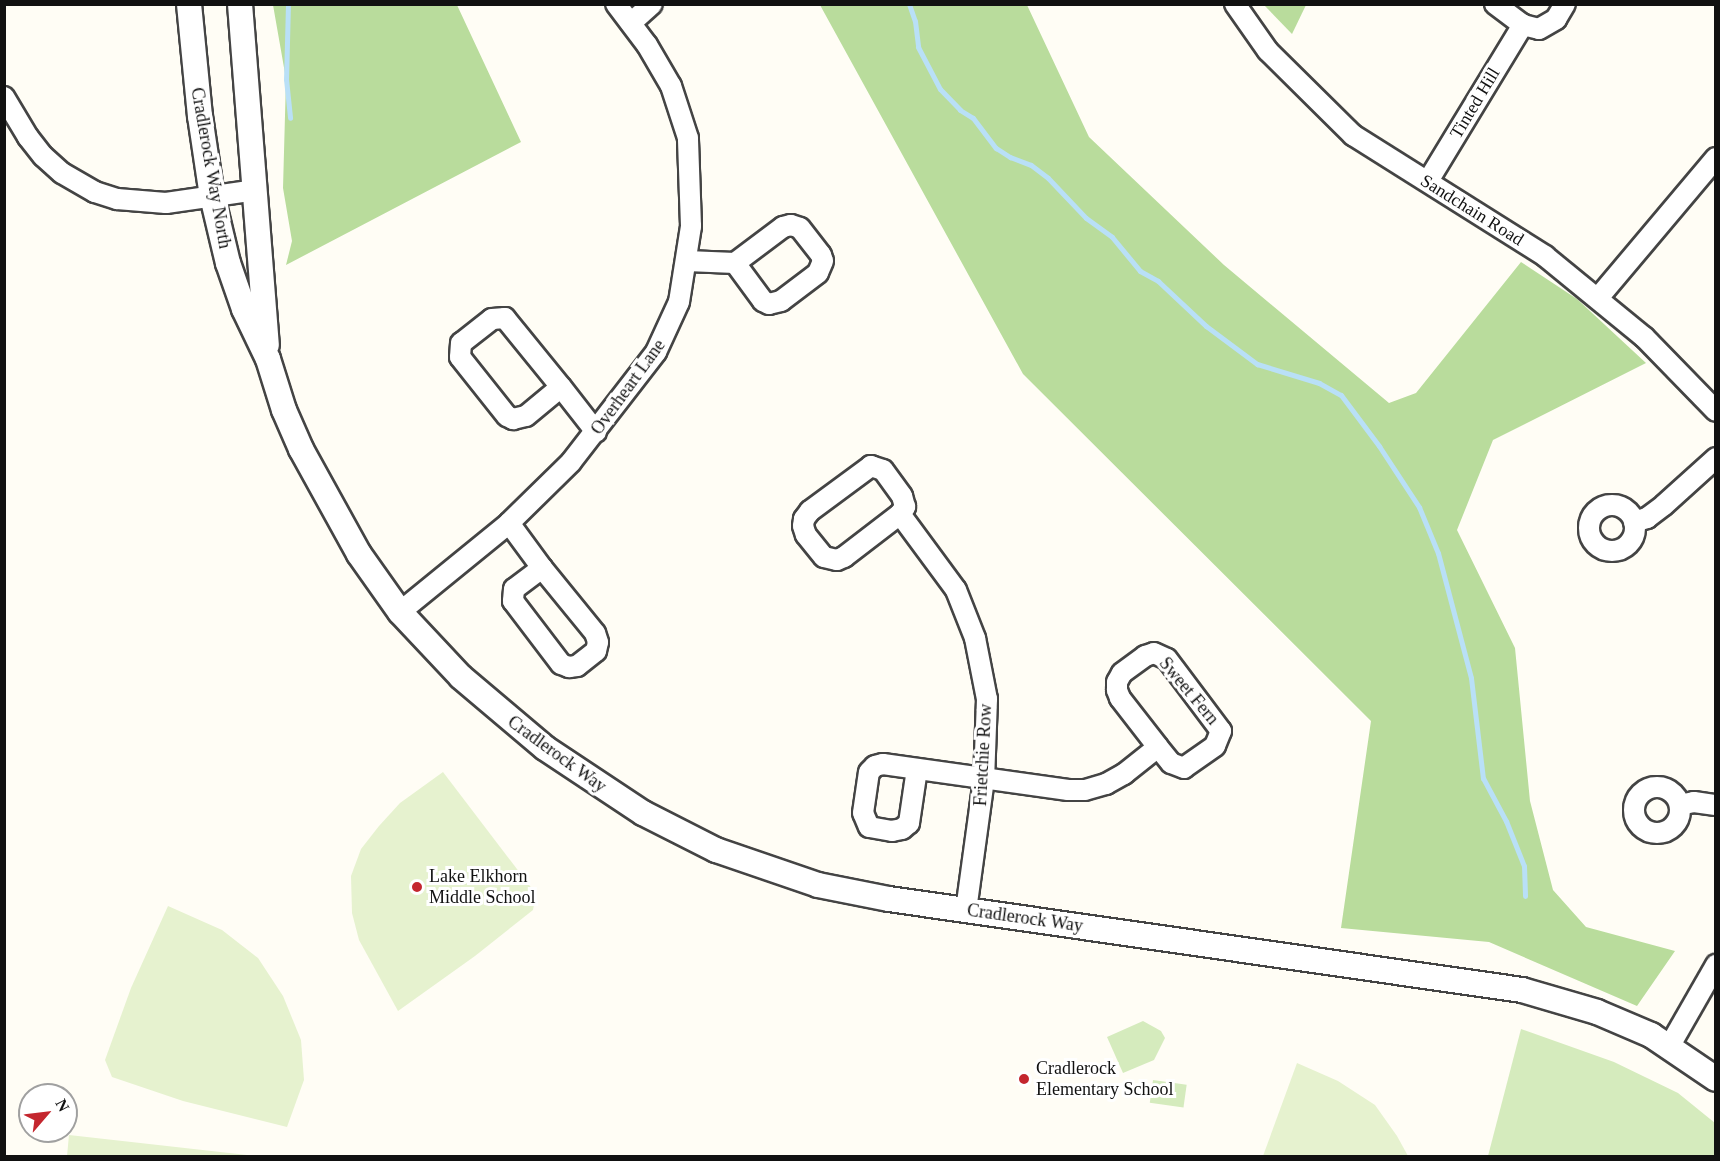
<!DOCTYPE html>
<html>
<head>
<meta charset="utf-8">
<style>
  body { margin:0 }
  #map { position:relative; width:1720px; height:1161px; overflow:hidden; background:#fffdf5; font-family:"Times New Roman",serif }
  div>[style] { position:absolute }
  .green>* { inset:0; background:#d5ebbd; transform-origin:0 0 }
  .forest>* { inset:0; background:#b9dc9c }
  .pitch>* { inset:0; background:#e6f2cf }
  .stream>* { height:5px; margin:-2.5px; padding:0 2.5px; transform-origin:2.5px; border-radius:2.5px; background:#b9e0f7 }
  .roads { filter:drop-shadow(2px 0 #444) drop-shadow(-2px 0 #444) drop-shadow(0 2px #444) drop-shadow(0 -2px #444) }
  .minor>* { height:20px; margin:-10px; padding:0 10px; transform-origin:10px; border-radius:10px; background:#fff }
  .minor>.ring { margin:-10px; padding:0; box-sizing:content-box; background:none; border:20px solid #fff; border-radius:50% }
  .tertiary>* { height:24px; margin:-12px; padding:0 12px; transform-origin:12px; border-radius:12px; background:#fff }
  .dots>* { width:16px; height:16px; translate:-50% -50%; box-sizing:border-box; border:3px solid #fff; border-radius:50% }
  span { translate:-50% -50%; white-space:nowrap; text-align:center; line-height:1.15; -webkit-text-stroke:6px #fff; paint-order:stroke }
  .street-label { font-size:18px; color:#111 }
  .poi-label { font-size:18px; color:#111 }
  .left { translate:0 -50%; text-align:left }
  .frame { position:absolute; inset:0; border:6px solid #111; pointer-events:none }
  .north { position:absolute; left:18px; top:1083px; width:60px; height:60px; box-sizing:border-box; background:#fff; border:2px solid #a0a0a0; border-radius:50%; rotate:62deg; font-size:16px; font-weight:700; line-height:24px; text-align:center; color:#111 }
  .north::after { content:''; display:block; margin:auto; width:21px; height:27px; background:#c4262e; clip-path:polygon(50% 0,100% 100%,50% 72%,0 100%) }
</style>
</head>
<body>
<div id="map">
  <div class="green">
    <i style="clip-path:polygon(1143px 1021px,1161px 1031px,1165px 1038px,1154px 1060px,1123px 1073px,1107px 1037px)"></i>
    <i style="clip-path:polygon(1521px 1029px,1614px 1062px,1678px 1093px,1715px 1123px,1715px 1156px,1488px 1156px)"></i>
    <i style="left:1153px;top:1080px;width:34px;height:23px;rotate:8deg"></i>
  </div>
  <div class="forest">
    <i style="clip-path:polygon(273px 5px,457px 5px,521px 142px,286px 265px,292px 241px,283px 188px,286px 79px)"></i>
    <i style="clip-path:polygon(820px 5px,1027px 5px,1089px 137px,1224px 265px,1389px 403px,1416px 393px,1521px 262px,1577px 299px,1646px 363px,1493px 440px,1457px 530px,1515px 648px,1530px 801px,1553px 890px,1586px 927px,1675px 951px,1637px 1006px,1489px 942px,1341px 928px,1371px 721px,1023px 374px)"></i>
    <i style="clip-path:polygon(1264px 5px,1306px 5px,1292px 34px)"></i>
  </div>
  <div class="pitch">
    <i style="clip-path:polygon(443px 772px,536px 894px,533px 910px,475px 956px,398px 1011px,359px 940px,352px 913px,351px 876px,361px 849px,379px 826px,400px 803px)"></i>
    <i style="clip-path:polygon(168px 906px,222px 930px,258px 958px,283px 996px,301px 1040px,304px 1080px,287px 1127px,183px 1101px,112px 1077px,105px 1060px,131px 988px)"></i>
    <i style="clip-path:polygon(1297px 1063px,1338px 1081px,1375px 1105px,1397px 1136px,1408px 1156px,1263px 1156px)"></i>
    <i style="clip-path:polygon(69px 1135px,257px 1156px,67px 1156px)"></i>
  </div>
  <div class="stream">
    <i style="left:288px;top:4px;width:75px;rotate:91.5deg"></i>
    <i style="left:286px;top:79px;width:39px;rotate:84deg"></i>
    <i style="left:909px;top:4px;width:18px;rotate:71deg"></i>
    <i style="left:915px;top:21px;width:26px;rotate:83deg"></i>
    <i style="left:918px;top:47px;width:47px;rotate:62.4deg"></i>
    <i style="left:940px;top:89px;width:29px;rotate:46deg"></i>
    <i style="left:960px;top:110px;width:15px;rotate:32deg"></i>
    <i style="left:973px;top:118px;width:38px;rotate:53deg"></i>
    <i style="left:996px;top:148px;width:17px;rotate:33deg"></i>
    <i style="left:1010px;top:157px;width:22px;rotate:21deg"></i>
    <i style="left:1031px;top:165px;width:21px;rotate:37deg"></i>
    <i style="left:1048px;top:178px;width:55px;rotate:46.5deg"></i>
    <i style="left:1086px;top:218px;width:32px;rotate:36deg"></i>
    <i style="left:1112px;top:237px;width:44px;rotate:50.5deg"></i>
    <i style="left:1140px;top:271px;width:21px;rotate:29deg"></i>
    <i style="left:1158px;top:281px;width:66px;rotate:43.2deg"></i>
    <i style="left:1206px;top:326px;width:64px;rotate:36.7deg"></i>
    <i style="left:1257px;top:364px;width:65px;rotate:17deg"></i>
    <i style="left:1319px;top:383px;width:25px;rotate:29deg"></i>
    <i style="left:1341px;top:395px;width:64px;rotate:53.3deg"></i>
    <i style="left:1379px;top:446px;width:73px;rotate:56.7deg"></i>
    <i style="left:1419px;top:507px;width:50px;rotate:67.6deg"></i>
    <i style="left:1438px;top:553px;width:129px;rotate:75.2deg"></i>
    <i style="left:1471px;top:678px;width:101px;rotate:83.2deg"></i>
    <i style="left:1483px;top:778px;width:49px;rotate:61.9deg"></i>
    <i style="left:1506px;top:821px;width:48px;rotate:68.2deg"></i>
    <i style="left:1524px;top:866px;width:30px;rotate:88deg"></i>
  </div>
  <div class="roads">
    <div class="minor">
      <i style="left:1235px;top:4px;width:57px;rotate:54.9deg"></i>
      <i style="left:1268px;top:51px;width:120px;rotate:44.7deg"></i>
      <i style="left:1353px;top:135px;width:227px;rotate:32.2deg"></i>
      <i style="left:1545px;top:256px;width:128px;rotate:39.3deg"></i>
      <i style="left:1644px;top:337px;width:103px;rotate:45.8deg"></i>
      <i style="left:1495px;top:4px;width:35px;rotate:37deg"></i>
      <i style="left:1523px;top:25px;width:16px;rotate:14deg"></i>
      <i style="left:1539px;top:29px;width:20px;rotate:-30deg"></i>
      <i style="left:1556px;top:19px;width:17px;rotate:-59deg"></i>
      <i style="left:631px;top:23px;width:28px;rotate:-42deg"></i>
      <i style="left:4px;top:97px;width:47px;rotate:59deg"></i>
      <i style="left:28px;top:137px;width:24px;rotate:52deg"></i>
      <i style="left:43px;top:156px;width:25px;rotate:42deg"></i>
      <i style="left:62px;top:173px;width:38px;rotate:30deg"></i>
      <i style="left:95px;top:192px;width:23px;rotate:18deg"></i>
      <i style="left:117px;top:199px;width:49px;rotate:4.7deg"></i>
      <i style="left:166px;top:203px;width:91px;rotate:-8.2deg"></i>
      <i style="left:1428px;top:181px;width:183px;rotate:-58.7deg"></i>
      <i style="left:687px;top:261px;width:48px;rotate:2.4deg"></i>
      <i style="left:735px;top:263px;width:60px;rotate:-36.9deg"></i>
      <i style="left:783px;top:227px;width:8px;rotate:-14deg"></i>
      <i style="left:791px;top:225px;width:9px;rotate:18deg"></i>
      <i style="left:800px;top:228px;width:34px;rotate:52deg"></i>
      <i style="left:821px;top:255px;width:6px;rotate:72deg"></i>
      <i style="left:823px;top:261px;width:13px;rotate:113deg"></i>
      <i style="left:818px;top:273px;width:46px;rotate:142.9deg"></i>
      <i style="left:781px;top:301px;width:12px;rotate:166deg"></i>
      <i style="left:769px;top:304px;width:7px;rotate:-153deg"></i>
      <i style="left:763px;top:301px;width:47px;rotate:-126.4deg"></i>
      <i style="left:1598px;top:298px;width:183px;rotate:-49.9deg"></i>
      <i style="left:561px;top:387px;width:89px;rotate:-129.1deg"></i>
      <i style="left:505px;top:318px;width:13px;rotate:176deg"></i>
      <i style="left:492px;top:319px;width:39px;rotate:142deg"></i>
      <i style="left:461px;top:343px;width:14px;rotate:94deg"></i>
      <i style="left:460px;top:357px;width:75px;rotate:51.5deg"></i>
      <i style="left:507px;top:416px;width:7px;rotate:27deg"></i>
      <i style="left:513px;top:419px;width:13px;rotate:-13deg"></i>
      <i style="left:526px;top:416px;width:45px;rotate:-39.6deg"></i>
      <i style="left:561px;top:387px;width:57px;rotate:52.1deg"></i>
      <i class="ring" style="left:1589px;top:505px;width:26px;height:26px"></i>
      <i style="left:900px;top:514px;width:9px;rotate:-54deg"></i>
      <i style="left:905px;top:507px;width:11px;rotate:-105deg"></i>
      <i style="left:902px;top:496px;width:32px;rotate:-126deg"></i>
      <i style="left:883px;top:470px;width:13px;rotate:-162deg"></i>
      <i style="left:871px;top:466px;width:76px;rotate:143.6deg"></i>
      <i style="left:810px;top:511px;width:10px;rotate:127deg"></i>
      <i style="left:804px;top:519px;width:7px;rotate:98deg"></i>
      <i style="left:803px;top:526px;width:9px;rotate:72deg"></i>
      <i style="left:806px;top:535px;width:28px;rotate:51deg"></i>
      <i style="left:824px;top:557px;width:13px;rotate:13deg"></i>
      <i style="left:837px;top:560px;width:8px;rotate:-23deg"></i>
      <i style="left:844px;top:557px;width:71px;rotate:-37.5deg"></i>
      <i style="left:900px;top:514px;width:94px;rotate:53.6deg"></i>
      <i style="left:956px;top:590px;width:52px;rotate:68.4deg"></i>
      <i style="left:975px;top:638px;width:62px;rotate:78.9deg"></i>
      <i style="left:987px;top:699px;width:80px;rotate:92.1deg"></i>
      <i style="left:984px;top:779px;width:132px;rotate:97.8deg"></i>
      <i style="left:1634px;top:522px;width:14px;rotate:-17deg"></i>
      <i style="left:1647px;top:518px;width:21px;rotate:-37deg"></i>
      <i style="left:1664px;top:505px;width:70px;rotate:-42.1deg"></i>
      <i style="left:509px;top:523px;width:56px;rotate:53.7deg"></i>
      <i style="left:542px;top:568px;width:35px;rotate:143deg"></i>
      <i style="left:514px;top:589px;width:12px;rotate:95deg"></i>
      <i style="left:513px;top:601px;width:79px;rotate:52.7deg"></i>
      <i style="left:561px;top:664px;width:9px;rotate:21deg"></i>
      <i style="left:569px;top:667px;width:8px;rotate:-7deg"></i>
      <i style="left:577px;top:666px;width:24px;rotate:-38deg"></i>
      <i style="left:596px;top:651px;width:9px;rotate:-77deg"></i>
      <i style="left:598px;top:642px;width:9px;rotate:-108deg"></i>
      <i style="left:595px;top:633px;width:84px;rotate:-129.2deg"></i>
      <i style="left:400px;top:612px;width:141px;rotate:-39.2deg"></i>
      <i style="left:509px;top:523px;width:87px;rotate:-44.5deg"></i>
      <i style="left:571px;top:462px;width:139px;rotate:-52.3deg"></i>
      <i style="left:656px;top:352px;width:55px;rotate:-65.3deg"></i>
      <i style="left:679px;top:302px;width:77px;rotate:-81deg"></i>
      <i style="left:691px;top:226px;width:88px;rotate:-92deg"></i>
      <i style="left:688px;top:138px;width:55px;rotate:-108.1deg"></i>
      <i style="left:671px;top:86px;width:48px;rotate:-120.3deg"></i>
      <i style="left:647px;top:45px;width:51px;rotate:-127.1deg"></i>
      <i style="left:917px;top:769px;width:55px;rotate:98.4deg"></i>
      <i style="left:909px;top:823px;width:9px;rotate:139deg"></i>
      <i style="left:902px;top:829px;width:10px;rotate:169deg"></i>
      <i style="left:892px;top:831px;width:23px;rotate:-170deg"></i>
      <i style="left:869px;top:827px;width:15px;rotate:-113deg"></i>
      <i style="left:863px;top:813px;width:41px;rotate:-81.7deg"></i>
      <i style="left:869px;top:772px;width:8px;rotate:-45deg"></i>
      <i style="left:875px;top:766px;width:8px;rotate:-14deg"></i>
      <i style="left:883px;top:764px;width:187px;rotate:8deg"></i>
      <i style="left:1068px;top:790px;width:17px"></i>
      <i style="left:1085px;top:790px;width:22px;rotate:-16deg"></i>
      <i style="left:1106px;top:784px;width:21px;rotate:-29deg"></i>
      <i style="left:1124px;top:774px;width:43px;rotate:-38.5deg"></i>
      <i style="left:1158px;top:747px;width:62px;rotate:-127.8deg"></i>
      <i style="left:1120px;top:698px;width:9px;rotate:-111deg"></i>
      <i style="left:1117px;top:690px;width:8px;rotate:-90deg"></i>
      <i style="left:1117px;top:682px;width:10px;rotate:-61deg"></i>
      <i style="left:1122px;top:673px;width:29px;rotate:-36deg"></i>
      <i style="left:1145px;top:656px;width:9px;rotate:-18deg"></i>
      <i style="left:1154px;top:653px;width:14px;rotate:25deg"></i>
      <i style="left:1167px;top:659px;width:90px;rotate:53.1deg"></i>
      <i style="left:1221px;top:731px;width:16px;rotate:112deg"></i>
      <i style="left:1215px;top:746px;width:38px;rotate:145deg"></i>
      <i style="left:1184px;top:768px;width:14px;rotate:-159deg"></i>
      <i style="left:1171px;top:763px;width:21px;rotate:-129deg"></i>
      <i class="ring" style="left:1634px;top:787px;width:26px;height:26px"></i>
      <i style="left:1680px;top:805px;width:14px;rotate:-12deg"></i>
      <i style="left:1694px;top:802px;width:22px;rotate:8deg"></i>
      <i style="left:1669px;top:1047px;width:95px;rotate:-60.2deg"></i>
    </div>
    <div class="tertiary">
      <i style="left:189px;top:4px;width:113px;rotate:84.4deg"></i>
      <i style="left:200px;top:116px;width:81px;rotate:81.5deg"></i>
      <i style="left:212px;top:196px;width:69px;rotate:76.6deg"></i>
      <i style="left:228px;top:263px;width:49px;rotate:70.8deg"></i>
      <i style="left:244px;top:309px;width:55px;rotate:64.4deg"></i>
      <i style="left:268px;top:359px;width:53px;rotate:72.6deg"></i>
      <i style="left:284px;top:410px;width:43px;rotate:66.4deg"></i>
      <i style="left:301px;top:449px;width:120px;rotate:61.1deg"></i>
      <i style="left:359px;top:554px;width:71px;rotate:54.7deg"></i>
      <i style="left:400px;top:612px;width:89px;rotate:46.8deg"></i>
      <i style="left:461px;top:677px;width:110px;rotate:40.2deg"></i>
      <i style="left:545px;top:748px;width:118px;rotate:33.6deg"></i>
      <i style="left:643px;top:813px;width:82px;rotate:26.9deg"></i>
      <i style="left:716px;top:850px;width:108px;rotate:18.9deg"></i>
      <i style="left:818px;top:885px;width:72px;rotate:11.2deg"></i>
      <i style="left:889px;top:899px;width:640px;rotate:8.18deg"></i>
      <i style="left:1522px;top:990px;width:78px;rotate:16.3deg"></i>
      <i style="left:1597px;top:1012px;width:59px;rotate:23.1deg"></i>
      <i style="left:1651px;top:1035px;width:78px;rotate:34.1deg"></i>
      <i style="left:240px;top:4px;width:342px;rotate:85.5deg"></i>
    </div>
  </div>
  <div class="dots">
    <i style="left:417px;top:887px;background:#c4262e"></i>
    <i style="left:1024px;top:1079px;background:#c4262e"></i>
  </div>
  <div class="street-label">
    <span style="left:1475px;top:103px;rotate:-59deg">Tinted Hill</span>
    <span style="left:211px;top:168px;rotate:80deg">Cradlerock Way North</span>
    <span style="left:1472px;top:210px;rotate:32deg">Sandchain Road</span>
    <span style="left:628px;top:387px;rotate:-54deg">Overheart Lane</span>
    <span style="left:1189px;top:691px;rotate:50deg">Sweet Fern</span>
    <span style="left:557px;top:754px;rotate:36deg">Cradlerock Way</span>
    <span style="left:983px;top:755px;rotate:-87deg">Frietchie Row</span>
    <span style="left:1025px;top:918px;rotate:8deg">Cradlerock Way</span>
  </div>
  <div class="poi-label">
    <span class="left" style="left:429px;top:887px">Lake Elkhorn<br>Middle School</span>
    <span class="left" style="left:1036px;top:1079px">Cradlerock<br>Elementary School</span>
  </div>
  <div class="frame"></div>
  <div class="north">N</div>
</div>
</body>
</html>
